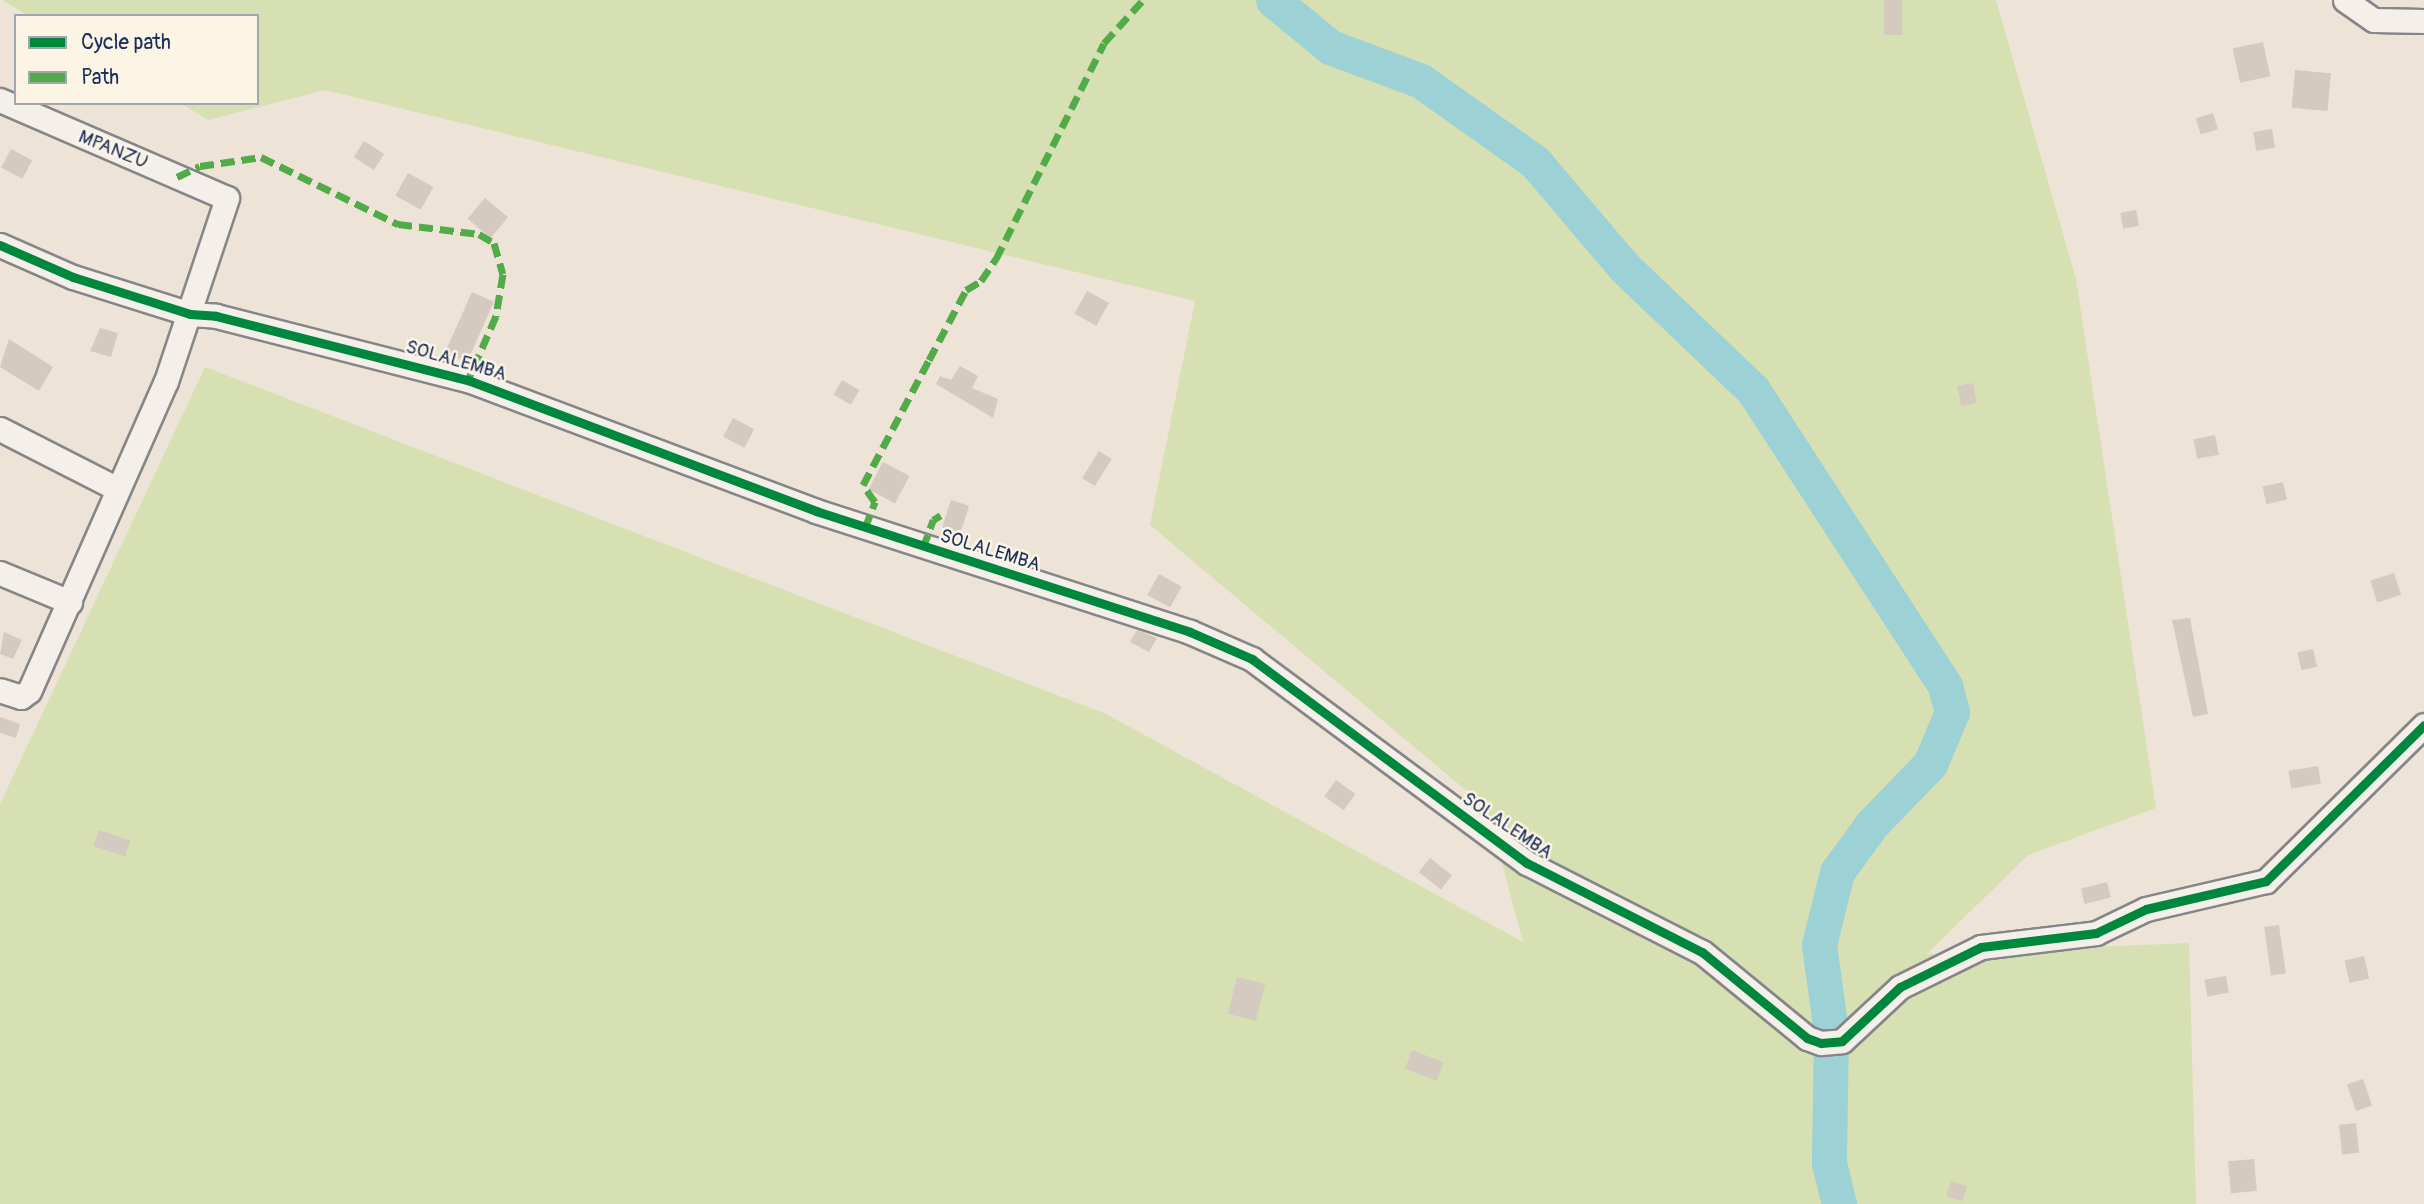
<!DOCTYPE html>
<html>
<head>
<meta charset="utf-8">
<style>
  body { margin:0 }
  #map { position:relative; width:2424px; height:1204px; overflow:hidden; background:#ede3d7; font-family:Pangolin,sans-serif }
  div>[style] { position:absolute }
  .green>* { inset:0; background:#d7e0b2 }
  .river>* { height:35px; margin:-17.5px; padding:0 17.5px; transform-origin:17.5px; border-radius:17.5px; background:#9cd1d6 }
  .building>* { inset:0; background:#d4cabf; transform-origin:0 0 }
  .roads { filter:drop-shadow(2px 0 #868588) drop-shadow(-2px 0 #868588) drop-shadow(0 2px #868588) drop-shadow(0 -2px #868588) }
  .minor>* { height:23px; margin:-11.5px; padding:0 11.5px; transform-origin:11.5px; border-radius:11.5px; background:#f4f0e9 }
  .quiet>* { height:7px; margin-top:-3.5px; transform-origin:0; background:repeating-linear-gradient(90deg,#52ab49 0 14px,transparent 0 21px) }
  .cycleway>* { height:9px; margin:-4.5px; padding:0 4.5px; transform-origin:4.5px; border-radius:4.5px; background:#00873e }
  span { translate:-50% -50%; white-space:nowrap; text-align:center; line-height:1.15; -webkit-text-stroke:5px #fcf5e5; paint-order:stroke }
  .street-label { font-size:19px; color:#1b2f5e }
  .legend { position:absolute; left:14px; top:14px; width:245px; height:91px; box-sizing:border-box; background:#fcf5e5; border:2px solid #a2a6af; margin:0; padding:9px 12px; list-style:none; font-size:21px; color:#1b2f5e }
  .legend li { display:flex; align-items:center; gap:14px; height:35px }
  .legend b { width:35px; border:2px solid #a2a6af }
</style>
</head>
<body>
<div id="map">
  <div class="green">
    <i style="clip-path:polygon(2px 0,1996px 0,2076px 279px,2156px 808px,2028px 855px,1927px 954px,2189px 943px,2196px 1204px,0 1204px,0 804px,205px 367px,1106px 714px,1523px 942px,1487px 808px,1150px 525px,1195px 301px,325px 90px,208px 120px,180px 103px,257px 103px,257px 16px,29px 16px)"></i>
  </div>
  <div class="river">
    <i style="left:1273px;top:0;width:74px;rotate:39.5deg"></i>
    <i style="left:1330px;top:47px;width:97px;rotate:20.5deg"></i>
    <i style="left:1421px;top:81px;width:140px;rotate:35.4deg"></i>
    <i style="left:1535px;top:162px;width:139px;rotate:49.7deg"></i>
    <i style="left:1625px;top:268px;width:177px;rotate:43.6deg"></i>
    <i style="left:1753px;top:390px;width:353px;rotate:57deg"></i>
    <i style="left:1945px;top:686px;width:27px;rotate:75deg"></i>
    <i style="left:1952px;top:712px;width:56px;rotate:112.9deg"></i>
    <i style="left:1930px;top:764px;width:83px;rotate:134deg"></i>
    <i style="left:1872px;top:824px;width:59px;rotate:126.1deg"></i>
    <i style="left:1837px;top:872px;width:75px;rotate:103.9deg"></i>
    <i style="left:1819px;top:945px;width:87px;rotate:82.1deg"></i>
    <i style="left:1831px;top:1031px;width:132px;rotate:90.9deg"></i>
    <i style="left:1829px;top:1163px;width:42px;rotate:76.3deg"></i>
  </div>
  <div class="building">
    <i style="left:1884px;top:0;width:18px;height:35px"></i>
    <i style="left:2263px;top:42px;width:35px;height:31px;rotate:78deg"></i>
    <i style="left:2295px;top:70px;width:36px;height:38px;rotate:5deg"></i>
    <i style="left:2213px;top:113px;width:17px;height:18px;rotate:73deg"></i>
    <i style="left:2272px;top:129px;width:19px;height:19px;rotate:81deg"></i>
    <i style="left:364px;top:141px;width:24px;height:19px;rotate:33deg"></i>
    <i style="left:11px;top:149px;width:24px;height:21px;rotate:28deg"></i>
    <i style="left:408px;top:173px;width:29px;height:26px;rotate:29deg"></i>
    <i style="left:485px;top:198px;width:30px;height:27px;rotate:40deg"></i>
    <i style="left:2136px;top:210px;width:16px;height:16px;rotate:79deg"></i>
    <i style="left:1087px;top:291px;width:25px;height:26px;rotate:29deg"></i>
    <i style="left:472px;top:292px;width:24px;height:66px;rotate:24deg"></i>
    <i style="clip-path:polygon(100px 328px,118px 333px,111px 357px,90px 351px)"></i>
    <i style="clip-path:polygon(9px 339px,53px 367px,39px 391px,0 367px)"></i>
    <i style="clip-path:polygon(960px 366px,978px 376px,972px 388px,998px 399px,993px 418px,936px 384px,940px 376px,951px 380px)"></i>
    <i style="left:842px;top:380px;width:20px;height:17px;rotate:30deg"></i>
    <i style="left:1973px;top:383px;width:20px;height:16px;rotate:79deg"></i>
    <i style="left:733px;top:418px;width:24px;height:21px;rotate:28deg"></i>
    <i style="left:2215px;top:435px;width:20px;height:22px;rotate:79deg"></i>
    <i style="left:1099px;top:451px;width:15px;height:32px;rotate:32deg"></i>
    <i style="left:883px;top:462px;width:30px;height:31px;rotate:28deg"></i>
    <i style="left:2283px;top:482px;width:18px;height:21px;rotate:77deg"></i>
    <i style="left:951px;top:500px;width:19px;height:35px;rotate:18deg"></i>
    <i style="left:2394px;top:573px;width:23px;height:25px;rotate:72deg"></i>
    <i style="left:1159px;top:574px;width:26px;height:24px;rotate:29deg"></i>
    <i style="clip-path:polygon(2190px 618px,2208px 714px,2193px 717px,2172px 620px)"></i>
    <i style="clip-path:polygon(1137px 630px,1157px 638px,1149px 652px,1130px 642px)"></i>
    <i style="clip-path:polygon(4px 632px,22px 640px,13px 659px,0 654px)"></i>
    <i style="left:2313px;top:649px;width:18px;height:16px;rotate:77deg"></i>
    <i style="clip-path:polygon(0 717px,20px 724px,16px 738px,0 733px)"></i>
    <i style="left:2318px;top:766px;width:18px;height:30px;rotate:81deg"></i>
    <i style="left:1336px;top:780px;width:24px;height:20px;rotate:36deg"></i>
    <i style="left:99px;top:830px;width:33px;height:17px;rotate:18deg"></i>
    <i style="left:1430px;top:858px;width:28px;height:18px;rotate:38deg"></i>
    <i style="left:2107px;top:882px;width:16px;height:27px;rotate:76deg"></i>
    <i style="left:2279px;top:925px;width:49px;height:15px;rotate:82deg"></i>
    <i style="left:2364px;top:956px;width:23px;height:20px;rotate:77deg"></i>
    <i style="left:2226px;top:976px;width:17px;height:22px;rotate:80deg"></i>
    <i style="left:1237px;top:977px;width:29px;height:38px;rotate:14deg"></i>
    <i style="left:1412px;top:1050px;width:34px;height:20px;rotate:21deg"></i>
    <i style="left:2363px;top:1079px;width:28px;height:17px;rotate:71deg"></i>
    <i style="left:2356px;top:1123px;width:30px;height:17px;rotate:84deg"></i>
    <i style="left:2254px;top:1159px;width:32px;height:26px;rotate:85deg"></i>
    <i style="left:1951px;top:1181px;width:17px;height:16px;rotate:17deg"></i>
  </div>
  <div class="roads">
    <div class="minor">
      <i style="left:2345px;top:0;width:35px;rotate:35deg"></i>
      <i style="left:2374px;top:20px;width:50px;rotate:1.1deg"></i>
      <i style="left:0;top:100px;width:247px;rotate:23.4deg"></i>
      <i style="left:227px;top:198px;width:193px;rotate:108.4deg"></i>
      <i style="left:166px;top:381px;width:339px;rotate:113.8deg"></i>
      <i style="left:29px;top:691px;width:10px;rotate:143deg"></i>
      <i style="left:21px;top:697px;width:22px;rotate:-162deg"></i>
      <i style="left:0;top:245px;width:80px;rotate:23.7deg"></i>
      <i style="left:73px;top:277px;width:123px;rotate:17.5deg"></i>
      <i style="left:190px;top:314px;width:26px;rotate:4deg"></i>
      <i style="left:216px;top:316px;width:260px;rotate:14.3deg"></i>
      <i style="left:468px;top:380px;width:372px;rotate:20.6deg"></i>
      <i style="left:816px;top:511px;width:393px;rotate:17.9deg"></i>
      <i style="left:1190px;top:632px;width:68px;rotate:23.5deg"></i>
      <i style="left:1252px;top:659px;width:342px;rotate:36.6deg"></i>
      <i style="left:1527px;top:863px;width:196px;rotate:27deg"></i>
      <i style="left:1702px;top:952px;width:136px;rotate:39.3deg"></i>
      <i style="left:1807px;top:1038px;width:15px;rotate:20deg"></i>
      <i style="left:1821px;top:1043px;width:21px;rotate:-5deg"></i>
      <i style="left:1842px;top:1041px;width:79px;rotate:-43deg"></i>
      <i style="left:1900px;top:987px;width:90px;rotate:-26.3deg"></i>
      <i style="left:1981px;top:947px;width:116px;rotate:-6.9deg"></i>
      <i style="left:2096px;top:933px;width:55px;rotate:-25.6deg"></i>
      <i style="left:2146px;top:909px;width:123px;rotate:-13.1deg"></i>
      <i style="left:2266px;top:881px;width:222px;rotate:-44.6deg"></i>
      <i style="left:0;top:429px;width:132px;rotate:27deg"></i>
      <i style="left:0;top:573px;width:76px;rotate:22.5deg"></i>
    </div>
  </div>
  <div class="quiet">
    <i style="left:177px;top:177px;width:25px;rotate:-26deg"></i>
    <i style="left:200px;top:166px;width:62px;rotate:-8.4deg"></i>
    <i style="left:261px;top:157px;width:153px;rotate:26.1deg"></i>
    <i style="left:398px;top:224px;width:82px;rotate:7deg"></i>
    <i style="left:479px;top:234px;width:17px;rotate:31deg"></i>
    <i style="left:494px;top:243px;width:32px;rotate:74deg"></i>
    <i style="left:503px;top:274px;width:43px;rotate:99.5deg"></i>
    <i style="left:496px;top:316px;width:70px;rotate:113.6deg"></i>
    <i style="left:865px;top:528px;width:28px;rotate:-69deg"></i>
    <i style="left:875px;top:502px;width:21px;rotate:-125deg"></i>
    <i style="left:863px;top:485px;width:141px;rotate:-62.2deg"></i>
    <i style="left:929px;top:360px;width:79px;rotate:-62.1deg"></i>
    <i style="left:966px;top:290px;width:17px;rotate:-31deg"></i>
    <i style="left:981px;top:281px;width:27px;rotate:-56deg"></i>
    <i style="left:996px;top:259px;width:241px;rotate:-63.4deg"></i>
    <i style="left:1104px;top:43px;width:58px;rotate:-47.8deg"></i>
    <i style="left:923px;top:548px;width:30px;rotate:-70deg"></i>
    <i style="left:933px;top:520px;width:9px;rotate:-32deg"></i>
  </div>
  <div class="cycleway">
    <i style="left:0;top:245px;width:80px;rotate:23.7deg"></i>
    <i style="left:73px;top:277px;width:123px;rotate:17.5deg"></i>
    <i style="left:190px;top:314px;width:26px;rotate:4deg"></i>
    <i style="left:216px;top:316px;width:260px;rotate:14.3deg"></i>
    <i style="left:468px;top:380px;width:372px;rotate:20.6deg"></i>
    <i style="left:816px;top:511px;width:393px;rotate:17.9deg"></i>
    <i style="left:1190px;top:632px;width:68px;rotate:23.5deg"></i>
    <i style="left:1252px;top:659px;width:342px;rotate:36.6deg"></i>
    <i style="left:1527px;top:863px;width:196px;rotate:27deg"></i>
    <i style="left:1702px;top:952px;width:136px;rotate:39.3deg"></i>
    <i style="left:1807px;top:1038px;width:15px;rotate:20deg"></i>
    <i style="left:1821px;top:1043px;width:21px;rotate:-5deg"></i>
    <i style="left:1842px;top:1041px;width:79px;rotate:-43deg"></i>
    <i style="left:1900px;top:987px;width:90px;rotate:-26.3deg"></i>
    <i style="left:1981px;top:947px;width:116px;rotate:-6.9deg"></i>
    <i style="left:2096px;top:933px;width:55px;rotate:-25.6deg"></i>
    <i style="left:2146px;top:909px;width:123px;rotate:-13.1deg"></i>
    <i style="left:2266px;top:881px;width:222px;rotate:-44.6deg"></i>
  </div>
  <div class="street-label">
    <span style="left:113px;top:150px;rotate:22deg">MPANZU</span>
    <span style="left:456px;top:361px;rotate:16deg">SOLALEMBA</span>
    <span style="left:990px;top:551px;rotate:17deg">SOLALEMBA</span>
    <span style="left:1507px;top:826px;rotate:34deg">SOLALEMBA</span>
  </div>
  <ul class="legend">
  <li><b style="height:9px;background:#00873e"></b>Cycle path</li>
  <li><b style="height:9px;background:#52ab49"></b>Path</li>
  </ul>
</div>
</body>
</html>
